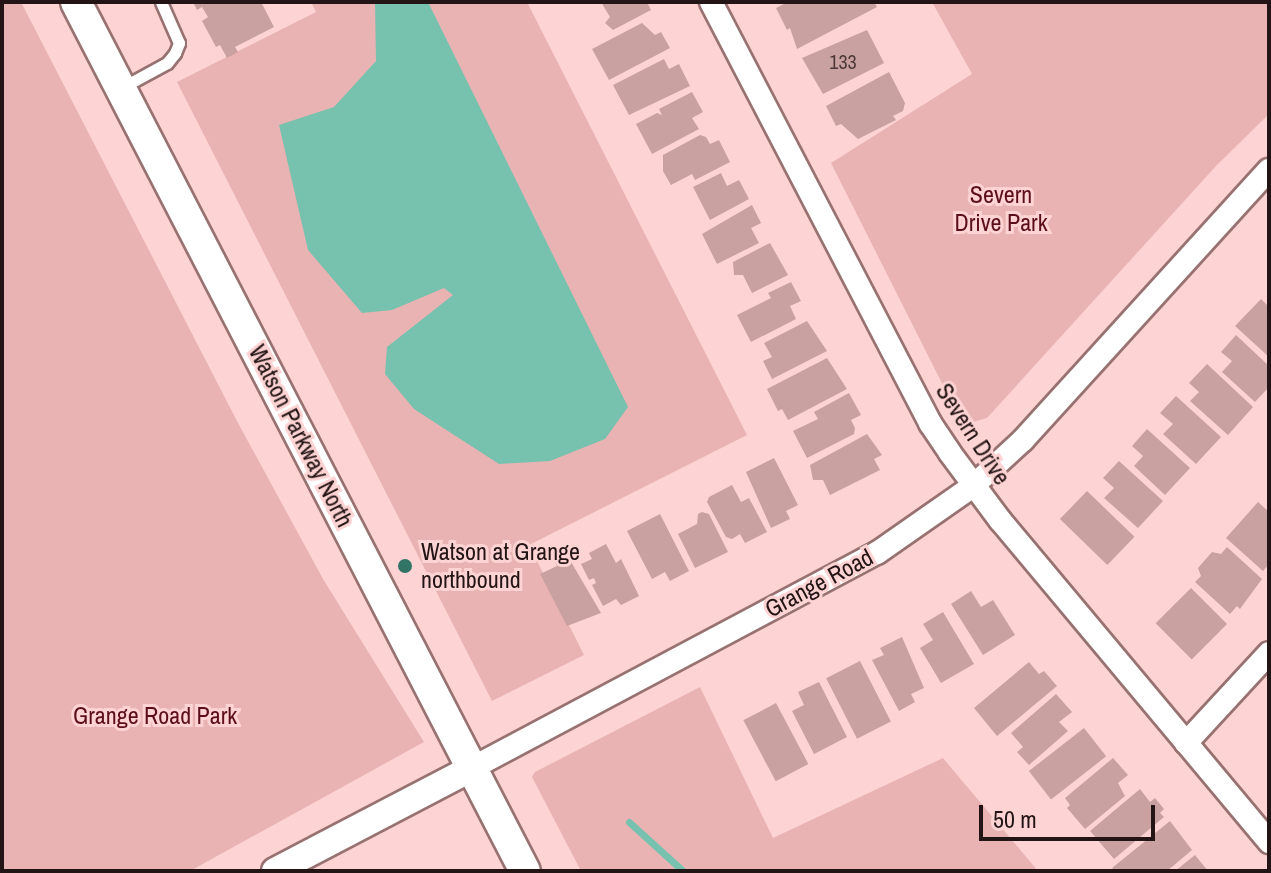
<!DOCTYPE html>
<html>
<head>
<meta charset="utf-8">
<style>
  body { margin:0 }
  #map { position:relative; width:1271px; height:873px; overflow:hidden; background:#fed3d3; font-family:"Archivo Narrow",sans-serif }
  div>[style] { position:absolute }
  .green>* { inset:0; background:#e9b3b3 }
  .water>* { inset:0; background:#77c1af }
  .stream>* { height:7px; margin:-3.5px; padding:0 3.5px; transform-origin:3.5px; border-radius:3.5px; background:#77c1af }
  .building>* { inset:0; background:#c9a1a0; transform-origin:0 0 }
  .roads { filter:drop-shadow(2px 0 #977271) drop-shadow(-2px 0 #977271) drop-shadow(0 2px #977271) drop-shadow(0 -2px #977271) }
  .service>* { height:11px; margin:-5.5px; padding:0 5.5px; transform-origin:5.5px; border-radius:5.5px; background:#fff }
  .minor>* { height:22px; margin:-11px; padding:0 11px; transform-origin:11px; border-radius:11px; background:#fff }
  .tertiary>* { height:26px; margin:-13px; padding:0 13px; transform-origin:13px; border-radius:13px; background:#fff }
  .secondary>* { height:30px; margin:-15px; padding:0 15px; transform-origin:15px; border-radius:15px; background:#fff }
  .dots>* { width:22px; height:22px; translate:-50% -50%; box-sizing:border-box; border:4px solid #fed3d3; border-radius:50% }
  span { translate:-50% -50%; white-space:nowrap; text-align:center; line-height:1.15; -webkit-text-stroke:6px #fed3d3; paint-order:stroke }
  .number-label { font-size:20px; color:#4c3838 }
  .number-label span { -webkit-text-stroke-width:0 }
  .park-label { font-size:24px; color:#5c0e1a }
  .street-label { font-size:24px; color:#231515 }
  .poi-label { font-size:24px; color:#231515 }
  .left { translate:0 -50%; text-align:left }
  .frame { position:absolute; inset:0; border:4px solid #231515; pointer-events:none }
  .scale { position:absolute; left:979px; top:805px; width:176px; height:36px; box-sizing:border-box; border:4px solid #231515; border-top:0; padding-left:10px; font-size:24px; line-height:28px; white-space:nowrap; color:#231515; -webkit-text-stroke:6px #fed3d3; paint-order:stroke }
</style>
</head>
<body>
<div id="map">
  <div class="green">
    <i style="clip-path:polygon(2px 2px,21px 2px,238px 423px,323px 579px,424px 742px,190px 871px,2px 871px)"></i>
    <i style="clip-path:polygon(311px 2px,527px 2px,747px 435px,529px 545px,584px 655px,492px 701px,177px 82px,316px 12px)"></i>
    <i style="clip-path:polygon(932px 2px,1269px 2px,1269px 114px,1216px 166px,987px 418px,963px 425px,831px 163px,972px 74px)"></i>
    <i style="clip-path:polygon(700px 687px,773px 838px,943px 758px,1038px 871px,581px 871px,532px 777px,535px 772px)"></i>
  </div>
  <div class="water">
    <i style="clip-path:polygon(375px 2px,428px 2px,628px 407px,605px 439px,550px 461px,499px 464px,414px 409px,385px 374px,387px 347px,453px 295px,444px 288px,392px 310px,362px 313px,308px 250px,279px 125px,334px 107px,376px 61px)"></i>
  </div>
  <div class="stream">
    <i style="left:629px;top:822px;width:73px;rotate:42.2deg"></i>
  </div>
  <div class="building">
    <i style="clip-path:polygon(193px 2px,261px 2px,274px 27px,235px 47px,238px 52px,227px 58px,220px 45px,216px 47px,202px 21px,208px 17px,202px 7px,197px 10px)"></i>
    <i style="clip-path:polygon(601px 2px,647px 2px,651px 10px,613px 30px,605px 23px,610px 17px)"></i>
    <i style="clip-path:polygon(788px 2px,874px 2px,877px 7px,797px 49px,790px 28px,787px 30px,776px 8px)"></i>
    <i style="clip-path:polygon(642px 23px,655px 35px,661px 32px,670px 48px,609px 80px,592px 49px)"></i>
    <i style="clip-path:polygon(867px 30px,884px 63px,823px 94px,802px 58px)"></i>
    <i style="clip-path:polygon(664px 59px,669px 69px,679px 64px,690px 86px,629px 115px,613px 85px)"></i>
    <i style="clip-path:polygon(889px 72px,905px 103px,903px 111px,893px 116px,896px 120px,858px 139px,841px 124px,836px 126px,826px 106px)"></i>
    <i style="clip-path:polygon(692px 92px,703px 112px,692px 118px,699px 129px,652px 154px,636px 124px,657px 113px,662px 115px,659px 109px)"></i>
    <i style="clip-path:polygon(700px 135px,706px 137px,710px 144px,719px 140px,730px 162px,695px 180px,692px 174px,671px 185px,663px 171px,663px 155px)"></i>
    <i style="clip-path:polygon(721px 173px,727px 186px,739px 180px,749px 199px,710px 220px,693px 187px)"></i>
    <i style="clip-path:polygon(752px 205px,761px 223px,751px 228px,759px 243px,717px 264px,702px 234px)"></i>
    <i style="clip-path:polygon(770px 243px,788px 275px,752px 293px,743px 275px,734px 275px,733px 262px)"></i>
    <i style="clip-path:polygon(791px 282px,801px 301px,790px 306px,796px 319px,751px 342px,737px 315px,771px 298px,768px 293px)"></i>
    <i style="clip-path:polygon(1261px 299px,1269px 307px,1269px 357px,1235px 326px)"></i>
    <i style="clip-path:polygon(807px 321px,827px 351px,772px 379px,763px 361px,772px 357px,764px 343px)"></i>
    <i style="clip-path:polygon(1236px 335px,1269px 366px,1269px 387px,1255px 402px,1222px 372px,1232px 361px,1221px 352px)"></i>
    <i style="clip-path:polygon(827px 358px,847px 389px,788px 420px,782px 409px,778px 411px,767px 389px)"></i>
    <i style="clip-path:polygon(1207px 364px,1253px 407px,1228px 435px,1190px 401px,1199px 392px,1189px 383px)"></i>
    <i style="clip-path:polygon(849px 393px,861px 415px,851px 420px,855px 428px,854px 434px,807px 458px,793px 431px,818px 419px,814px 412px)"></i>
    <i style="clip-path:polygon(1176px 396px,1221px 437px,1196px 464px,1163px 434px,1173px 424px,1160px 413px)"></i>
    <i style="clip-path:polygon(1147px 429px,1190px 468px,1165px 495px,1134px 466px,1143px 456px,1132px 446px)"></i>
    <i style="clip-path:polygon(867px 434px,882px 455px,874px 459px,880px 470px,830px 495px,823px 480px,813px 480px,810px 465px)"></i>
    <i style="clip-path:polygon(774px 458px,798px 505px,786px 511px,790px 519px,771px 528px,746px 472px)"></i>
    <i style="clip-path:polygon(1119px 461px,1163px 501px,1138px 528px,1104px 498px,1114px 488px,1103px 478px)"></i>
    <i style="clip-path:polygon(732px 485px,741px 502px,749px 498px,767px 532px,745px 543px,740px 534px,732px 539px,726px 537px,707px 502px,709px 497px)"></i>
    <i style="left:1087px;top:491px;width:66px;height:39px;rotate:44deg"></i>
    <i style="clip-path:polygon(1258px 502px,1269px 512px,1269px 564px,1263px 571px,1226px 538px)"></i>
    <i style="clip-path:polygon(702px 512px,709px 514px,728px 552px,695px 568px,678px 534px,697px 524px,698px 514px)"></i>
    <i style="clip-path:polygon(660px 514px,689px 571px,670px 581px,665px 572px,652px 579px,627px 531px)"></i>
    <i style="clip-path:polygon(606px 544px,616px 563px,621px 559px,639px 596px,621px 605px,616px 599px,603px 606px,592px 585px,596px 583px,594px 578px,589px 580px,581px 564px,592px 559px,589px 553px)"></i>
    <i style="clip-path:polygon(1227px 547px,1262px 579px,1240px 609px,1237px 606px,1230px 614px,1195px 582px,1201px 576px,1198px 568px,1212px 552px,1221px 554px)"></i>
    <i style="clip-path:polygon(567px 555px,601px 613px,567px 626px,540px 574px,557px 566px,554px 561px)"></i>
    <i style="left:1191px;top:588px;width:51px;height:50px;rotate:45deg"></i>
    <i style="clip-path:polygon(971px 591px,981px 607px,993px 600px,1015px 635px,983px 655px,951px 604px)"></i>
    <i style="clip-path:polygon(943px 612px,974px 664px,941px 683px,920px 648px,933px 640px,923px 624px)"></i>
    <i style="clip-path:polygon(902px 637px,924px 688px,911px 694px,915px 702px,899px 711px,872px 660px,884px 655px,880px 648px)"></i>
    <i style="left:860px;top:661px;width:68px;height:38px;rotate:63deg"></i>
    <i style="clip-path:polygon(1029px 662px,1039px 674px,1044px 671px,1057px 686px,997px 736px,974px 708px)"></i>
    <i style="clip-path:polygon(819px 682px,847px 737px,814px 754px,792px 711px,804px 705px,798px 692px)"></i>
    <i style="clip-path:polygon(1056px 694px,1072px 712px,1059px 722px,1068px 731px,1029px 765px,1017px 752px,1023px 747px,1011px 733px)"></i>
    <i style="left:776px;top:703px;width:69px;height:37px;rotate:62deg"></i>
    <i style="left:1084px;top:728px;width:36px;height:70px;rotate:52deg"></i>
    <i style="clip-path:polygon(1113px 758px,1128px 775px,1118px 783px,1125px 796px,1085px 829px,1067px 808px,1070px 805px,1065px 798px)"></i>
    <i style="clip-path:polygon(1140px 789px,1150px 802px,1155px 798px,1164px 809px,1160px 813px,1164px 817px,1114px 859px,1090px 831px)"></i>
    <i style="clip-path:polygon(1170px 821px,1192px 850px,1167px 871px,1115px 871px,1112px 868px)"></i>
    <i style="clip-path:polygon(1195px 855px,1208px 871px,1175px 871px)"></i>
  </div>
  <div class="roads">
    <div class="service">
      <i style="left:121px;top:88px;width:52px;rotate:-28.5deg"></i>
      <i style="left:167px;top:63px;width:13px;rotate:-51deg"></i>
      <i style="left:175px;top:53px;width:11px;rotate:-68deg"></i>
      <i style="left:179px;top:43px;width:45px;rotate:-113.7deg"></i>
    </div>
    <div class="minor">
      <i style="left:711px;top:2px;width:475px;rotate:62.5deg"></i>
      <i style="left:930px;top:423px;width:36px;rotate:56deg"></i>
      <i style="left:950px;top:453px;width:84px;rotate:53.3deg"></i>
      <i style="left:1000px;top:520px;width:420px;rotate:50.1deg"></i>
      <i style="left:1186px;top:743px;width:122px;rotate:-47.3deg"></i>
      <i style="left:472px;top:768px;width:459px;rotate:-28deg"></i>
      <i style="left:877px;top:553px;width:117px;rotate:-34.9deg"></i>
      <i style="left:973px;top:486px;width:68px;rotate:-42.6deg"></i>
      <i style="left:1023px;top:440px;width:365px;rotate:-47.7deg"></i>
    </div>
    <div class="tertiary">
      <i style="left:275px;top:871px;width:222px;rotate:-27.6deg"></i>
    </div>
    <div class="secondary">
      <i style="left:76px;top:2px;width:978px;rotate:62.68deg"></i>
    </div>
  </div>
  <div class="dots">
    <i style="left:405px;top:566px;background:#327566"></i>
  </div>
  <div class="number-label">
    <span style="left:843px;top:61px">133</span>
  </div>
  <div class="park-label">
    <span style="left:1001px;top:209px">Severn<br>Drive Park</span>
    <span style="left:155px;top:716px">Grange Road Park</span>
  </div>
  <div class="street-label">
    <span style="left:973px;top:434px;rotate:57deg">Severn Drive</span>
    <span style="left:301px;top:436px;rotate:63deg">Watson Parkway North</span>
    <span style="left:819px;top:583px;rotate:-28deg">Grange Road</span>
  </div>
  <div class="poi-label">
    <span class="left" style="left:421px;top:566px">Watson at Grange<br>northbound</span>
  </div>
  <div class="frame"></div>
  <div class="scale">50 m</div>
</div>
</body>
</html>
